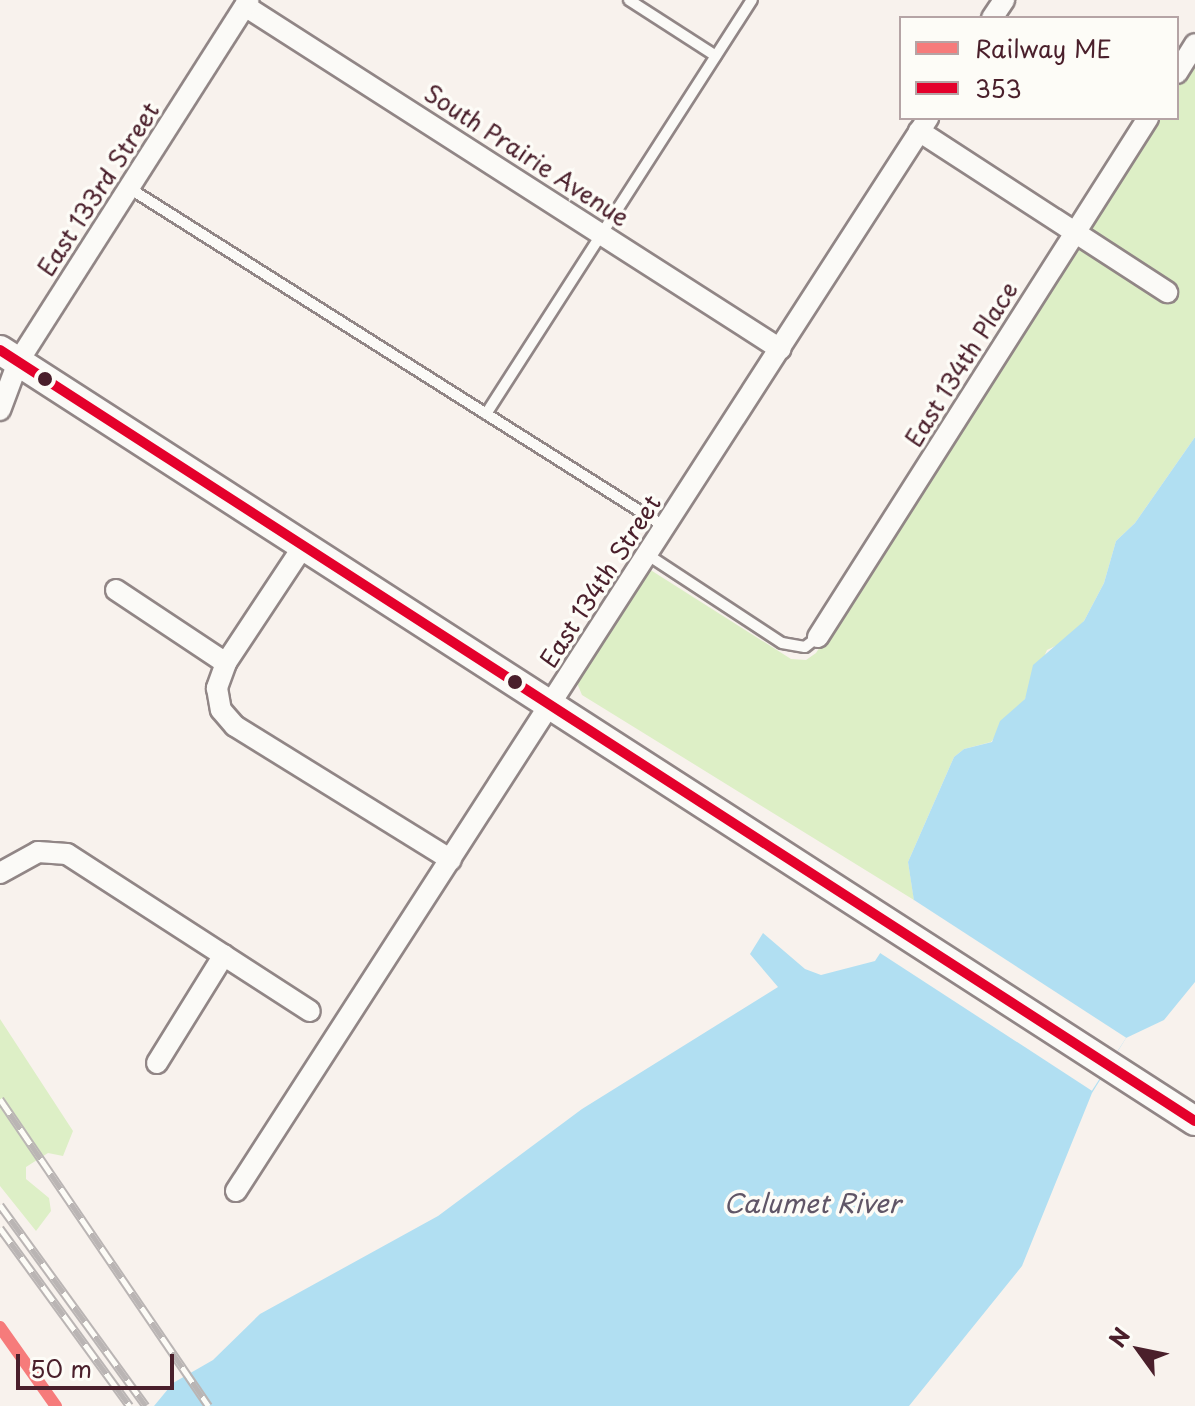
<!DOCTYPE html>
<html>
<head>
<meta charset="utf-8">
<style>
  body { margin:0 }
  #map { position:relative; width:1195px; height:1406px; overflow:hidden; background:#f8f2ed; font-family:"Playpen Sans",sans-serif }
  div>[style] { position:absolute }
  .green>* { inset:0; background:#ddefc6 }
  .water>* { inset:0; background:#b1dff2 }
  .pier>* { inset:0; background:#f8f2ed; transform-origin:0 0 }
  .roads { filter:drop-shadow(2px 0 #918686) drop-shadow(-2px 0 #918686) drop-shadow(0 2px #918686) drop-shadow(0 -2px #918686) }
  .lane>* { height:10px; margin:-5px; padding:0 5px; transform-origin:5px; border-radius:5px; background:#fbfaf7 }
  .street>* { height:20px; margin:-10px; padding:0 10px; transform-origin:10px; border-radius:10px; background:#fbfaf7 }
  .secondary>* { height:28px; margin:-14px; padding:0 14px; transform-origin:14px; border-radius:14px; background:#fbfaf7 }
  .rail>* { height:9px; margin-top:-4.5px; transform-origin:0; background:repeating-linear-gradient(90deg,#fdfcf7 0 18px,#bab5b4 0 36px); box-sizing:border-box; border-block:2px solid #bab5b4 }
  .bus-1>* { height:10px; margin:-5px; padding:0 5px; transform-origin:5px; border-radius:5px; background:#e4002b }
  .rail-1>* { height:12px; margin:-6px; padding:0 6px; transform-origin:6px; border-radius:6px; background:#f67b7b }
  .dots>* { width:22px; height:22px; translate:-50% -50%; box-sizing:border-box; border:4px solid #fdfcf7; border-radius:50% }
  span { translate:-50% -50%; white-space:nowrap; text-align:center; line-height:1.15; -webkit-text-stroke:7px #fdfcf7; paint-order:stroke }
  .street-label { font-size:24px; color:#4a1f2b }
  .water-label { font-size:26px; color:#605667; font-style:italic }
  .legend { position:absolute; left:899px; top:16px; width:280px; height:104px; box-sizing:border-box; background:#fdfcf7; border:2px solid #b5a4a5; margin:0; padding:10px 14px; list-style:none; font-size:24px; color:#4a1f2b }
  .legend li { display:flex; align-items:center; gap:16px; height:40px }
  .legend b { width:40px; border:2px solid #b5a4a5 }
  .north { position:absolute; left:1099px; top:1310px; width:80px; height:80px; -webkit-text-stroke:6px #fdfcf7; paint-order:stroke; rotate:303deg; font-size:22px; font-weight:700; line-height:32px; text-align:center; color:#4a1f2b }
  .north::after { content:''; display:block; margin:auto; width:28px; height:36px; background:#4a1f2b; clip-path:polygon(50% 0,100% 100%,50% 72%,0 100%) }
  .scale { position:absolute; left:16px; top:1354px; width:158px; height:36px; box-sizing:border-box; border:4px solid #4a1f2b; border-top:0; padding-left:10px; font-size:24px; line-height:28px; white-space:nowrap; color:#4a1f2b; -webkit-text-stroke:6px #fdfcf7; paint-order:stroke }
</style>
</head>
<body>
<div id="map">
  <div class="green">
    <i style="clip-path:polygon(1195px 54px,1195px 437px,1135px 523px,1116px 541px,1104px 583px,1084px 621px,1066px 641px,1047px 650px,1025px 699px,991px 742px,964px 749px,954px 757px,908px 862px,914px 900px,582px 695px,577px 683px,649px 569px,791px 659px,806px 660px,816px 653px,1155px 118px,1177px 118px,1177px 83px)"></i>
    <i style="clip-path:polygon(0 1019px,73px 1131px,63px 1156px,48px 1153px,26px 1167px,26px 1179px,49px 1198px,51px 1211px,36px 1231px,0 1186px)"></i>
  </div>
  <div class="water">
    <i style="clip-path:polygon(1195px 437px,1195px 982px,1164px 1020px,1126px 1038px,1092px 1093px,1022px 1266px,909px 1406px,154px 1406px,173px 1383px,213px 1360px,260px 1314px,438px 1216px,582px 1109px,778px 987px,750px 954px,763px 933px,805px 969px,821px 975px,875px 961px,914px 901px,908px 862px,954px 757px,964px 749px,992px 742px,1000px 721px,1025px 699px,1033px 665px,1084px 621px,1104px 583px,1116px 541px,1135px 523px)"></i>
  </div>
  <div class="pier">
    <i style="left:914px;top:900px;width:253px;height:63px;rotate:33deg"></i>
  </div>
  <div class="roads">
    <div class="lane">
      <i style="left:629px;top:0;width:103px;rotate:32.8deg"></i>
      <i style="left:129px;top:188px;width:634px;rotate:32.31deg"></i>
      <i style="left:486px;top:414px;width:492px;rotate:-57.3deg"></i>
      <i style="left:648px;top:555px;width:160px;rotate:33.3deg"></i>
      <i style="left:782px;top:643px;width:23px;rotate:10deg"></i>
      <i style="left:805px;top:647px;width:16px;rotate:-38deg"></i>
    </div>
    <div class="street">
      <i style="left:245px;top:6px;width:636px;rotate:32.66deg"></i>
      <i style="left:992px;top:18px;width:22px;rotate:-56deg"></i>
      <i style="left:1177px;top:73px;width:34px;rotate:-58deg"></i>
      <i style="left:919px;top:131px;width:296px;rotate:33deg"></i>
      <i style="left:0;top:410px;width:51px;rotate:-69.4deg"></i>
      <i style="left:18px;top:362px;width:429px;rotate:-57.5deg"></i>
      <i style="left:304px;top:545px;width:141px;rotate:123.5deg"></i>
      <i style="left:226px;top:663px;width:27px;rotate:110deg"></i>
      <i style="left:217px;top:688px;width:22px;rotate:80deg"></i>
      <i style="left:221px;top:710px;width:21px;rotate:49deg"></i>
      <i style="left:235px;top:726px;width:254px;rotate:31.8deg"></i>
      <i style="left:116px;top:590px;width:132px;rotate:33.6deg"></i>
      <i style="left:818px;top:637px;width:615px;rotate:-57.55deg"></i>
      <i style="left:0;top:873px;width:43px;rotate:-28.9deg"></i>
      <i style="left:38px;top:852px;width:29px;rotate:4deg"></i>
      <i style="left:67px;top:854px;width:289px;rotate:32.9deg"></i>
      <i style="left:157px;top:1063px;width:127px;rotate:-58.2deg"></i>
      <i style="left:236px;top:1191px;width:1277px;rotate:-57.18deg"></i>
    </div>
    <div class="secondary">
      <i style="left:0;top:350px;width:1422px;rotate:32.83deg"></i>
    </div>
  </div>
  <div class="rail">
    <i style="left:0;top:1099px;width:371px;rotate:55.8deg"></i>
    <i style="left:0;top:1205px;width:248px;rotate:54deg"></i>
    <i style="left:0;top:1228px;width:220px;rotate:53.9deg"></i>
  </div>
  <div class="bus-1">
    <i style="left:0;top:350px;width:1422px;rotate:32.83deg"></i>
  </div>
  <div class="rail-1">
    <i style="left:0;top:1327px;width:97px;rotate:54.7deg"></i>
  </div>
  <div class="dots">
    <i style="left:45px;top:379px;background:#4a1f2b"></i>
    <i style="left:515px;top:682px;background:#4a1f2b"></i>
  </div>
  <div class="street-label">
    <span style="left:527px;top:155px;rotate:33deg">South Prairie Avenue</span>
    <span style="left:98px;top:189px;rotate:-57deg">East 133rd Street</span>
    <span style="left:961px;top:364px;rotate:-58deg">East 134th Place</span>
    <span style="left:600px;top:581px;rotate:-57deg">East 134th Street</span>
  </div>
  <div class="water-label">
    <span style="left:812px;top:1203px">Calumet River</span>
  </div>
  <ul class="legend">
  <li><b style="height:10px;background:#f67b7b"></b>Railway ME</li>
  <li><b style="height:10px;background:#e4002b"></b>353</li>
  </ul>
  <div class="north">N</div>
  <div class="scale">50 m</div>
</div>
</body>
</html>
